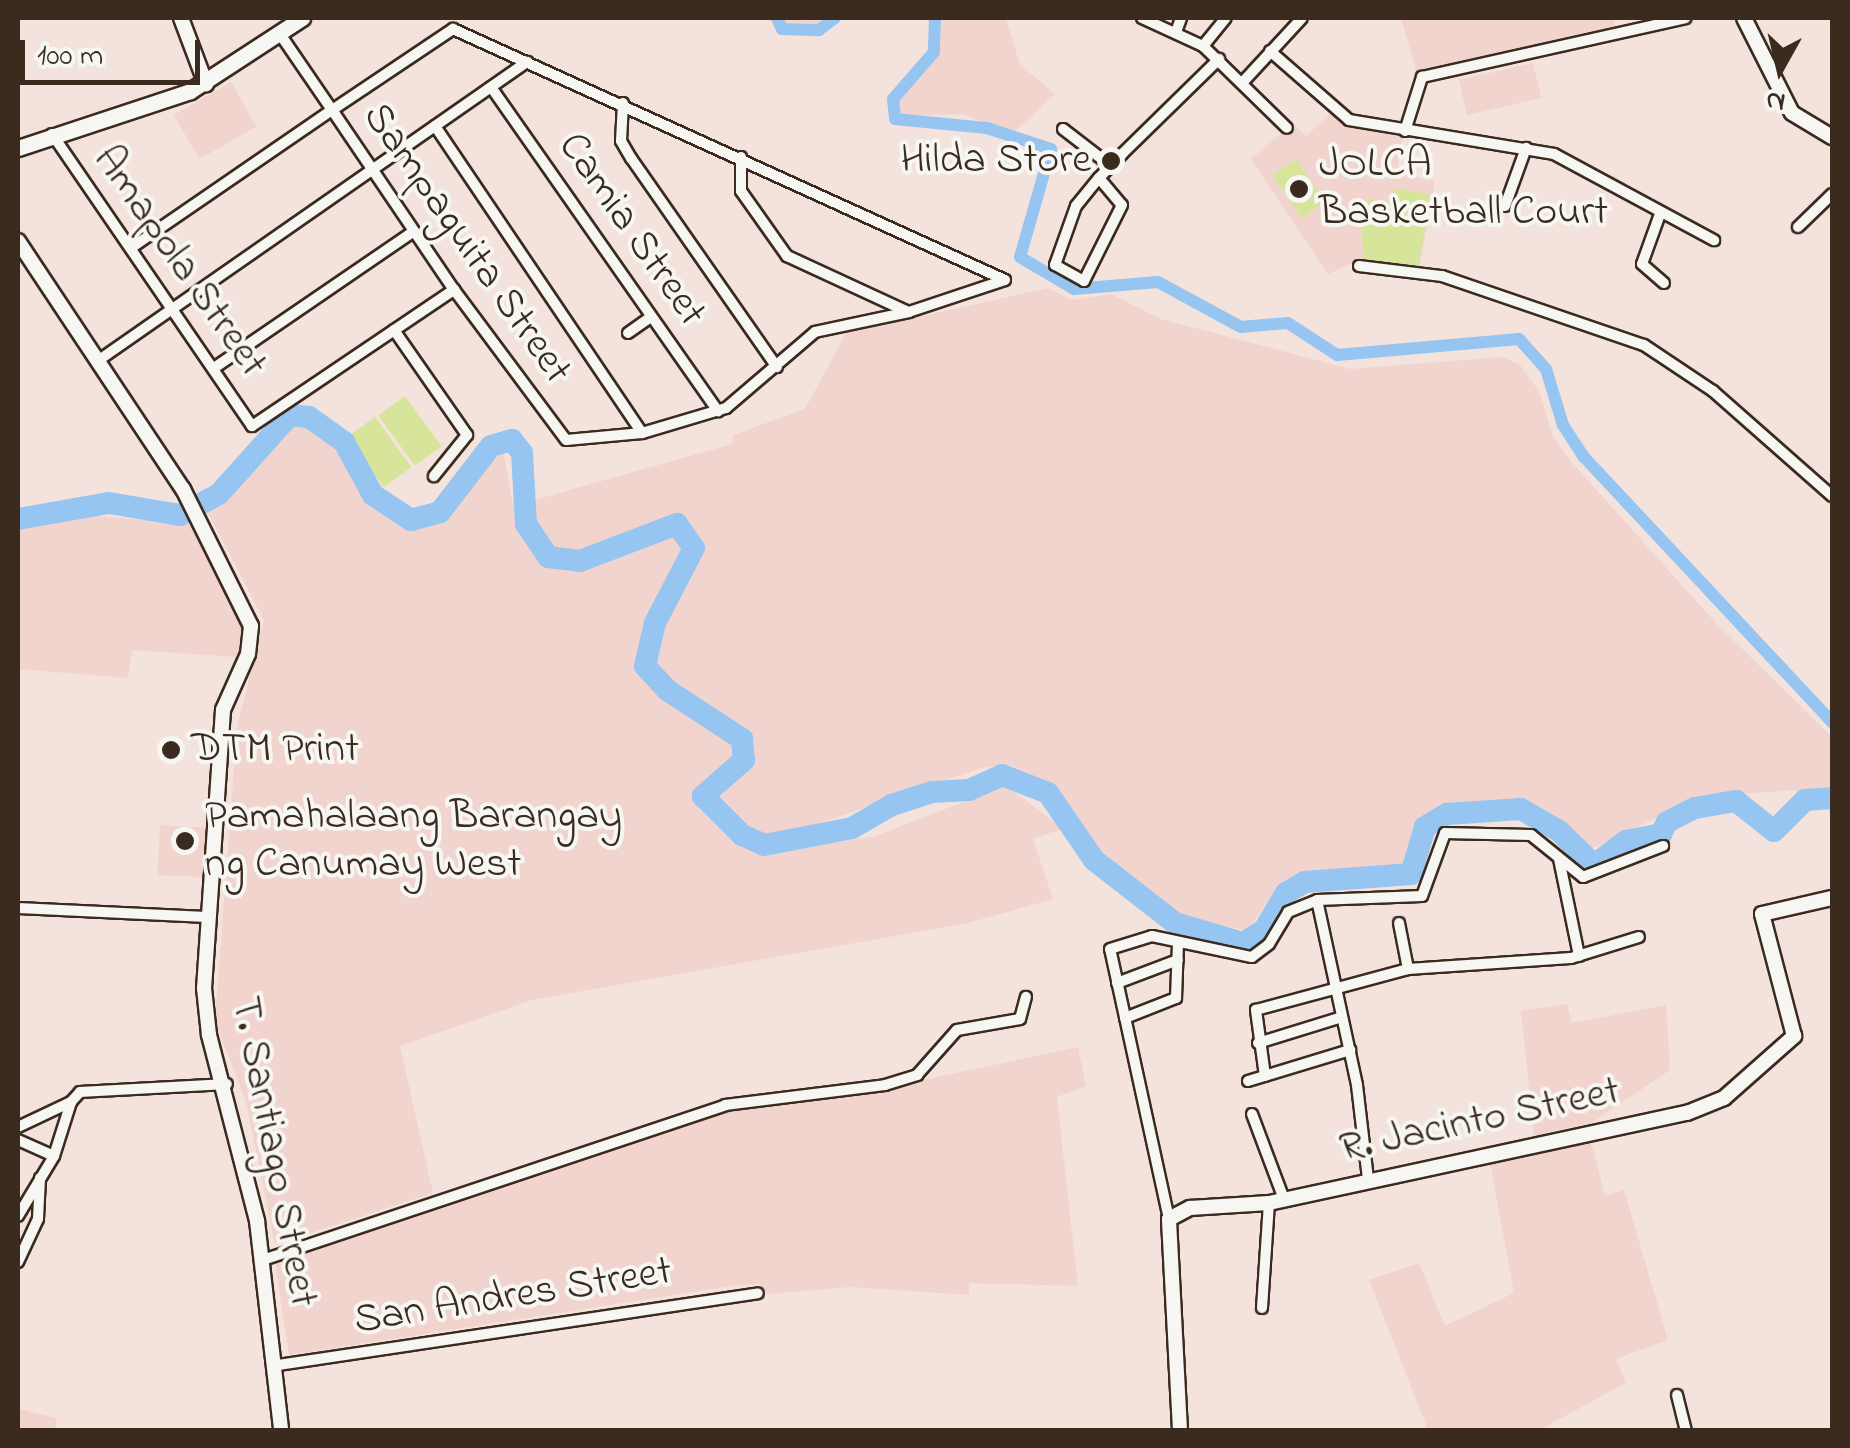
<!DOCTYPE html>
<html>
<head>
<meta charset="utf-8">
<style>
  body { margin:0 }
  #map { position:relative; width:1850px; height:1448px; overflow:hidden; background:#f4e2dd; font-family:"Indie Flower",sans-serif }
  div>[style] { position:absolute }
  .built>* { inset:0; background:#f2d4cf; transform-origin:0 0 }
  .green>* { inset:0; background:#d6e599; transform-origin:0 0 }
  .canal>* { height:12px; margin:-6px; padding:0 6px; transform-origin:6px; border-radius:6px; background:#96c5f1 }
  .river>* { height:22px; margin:-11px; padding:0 11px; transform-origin:11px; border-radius:11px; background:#96c5f1 }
  .roads { filter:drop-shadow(2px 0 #3b2a1e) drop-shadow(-2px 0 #3b2a1e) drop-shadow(0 2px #3b2a1e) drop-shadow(0 -2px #3b2a1e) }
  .street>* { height:10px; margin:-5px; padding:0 5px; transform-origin:5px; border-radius:5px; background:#f6f6f2 }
  .secondary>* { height:14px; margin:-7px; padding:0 7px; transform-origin:7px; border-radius:7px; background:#f6f6f2 }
  .primary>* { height:15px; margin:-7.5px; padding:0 7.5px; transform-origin:7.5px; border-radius:7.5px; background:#f6f6f2 }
  .dots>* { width:28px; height:28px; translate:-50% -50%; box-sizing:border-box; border:5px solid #f6f6f2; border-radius:50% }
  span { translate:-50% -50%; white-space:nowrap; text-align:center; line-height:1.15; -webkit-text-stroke:8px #f6f6f2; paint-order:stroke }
  .poi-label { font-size:42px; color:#3b2a1e }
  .right { translate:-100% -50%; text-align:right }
  .left { translate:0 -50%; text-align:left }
  .street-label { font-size:42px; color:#3b2a1e }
  .frame { position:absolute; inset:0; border:20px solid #3b2a1e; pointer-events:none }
  .north { position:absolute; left:1730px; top:20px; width:100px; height:100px; -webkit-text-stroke:8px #f6f6f2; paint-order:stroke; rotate:188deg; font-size:28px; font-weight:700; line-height:40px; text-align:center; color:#3b2a1e }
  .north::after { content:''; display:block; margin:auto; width:35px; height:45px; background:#3b2a1e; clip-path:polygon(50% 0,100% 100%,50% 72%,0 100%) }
  .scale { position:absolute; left:20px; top:40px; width:180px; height:45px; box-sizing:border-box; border:5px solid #3b2a1e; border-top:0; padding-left:12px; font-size:30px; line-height:35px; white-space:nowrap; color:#3b2a1e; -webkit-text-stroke:8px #f6f6f2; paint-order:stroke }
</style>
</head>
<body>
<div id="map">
  <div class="built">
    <i style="clip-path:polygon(781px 18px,830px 18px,818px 27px,784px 27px)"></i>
    <i style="clip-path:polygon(938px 18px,1006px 18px,1020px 65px,1055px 94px,1014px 132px,962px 114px,902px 116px,896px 101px,938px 53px)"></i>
    <i style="clip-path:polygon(1401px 18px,1613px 18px,1616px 29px,1417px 74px)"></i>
    <i style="left:1533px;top:63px;width:36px;height:76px;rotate:77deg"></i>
    <i style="left:231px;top:82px;width:51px;height:66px;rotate:60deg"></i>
    <i style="clip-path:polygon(1331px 113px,1344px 125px,1403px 134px,1397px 173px,1435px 181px,1419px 270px,1353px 263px,1328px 274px,1251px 159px,1293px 123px,1306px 136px)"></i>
    <i style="clip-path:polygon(1048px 288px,1072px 300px,1111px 294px,1161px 319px,1350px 369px,1502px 357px,1520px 365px,1539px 391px,1553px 437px,1575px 466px,1716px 623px,1832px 737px,1832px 788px,1703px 796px,1591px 849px,1541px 807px,1457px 807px,1424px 816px,1402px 866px,1285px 880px,1247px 930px,1176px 918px,1129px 874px,1097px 859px,1060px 795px,1013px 766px,984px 767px,764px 842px,760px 853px,873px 837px,1005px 786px,1064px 828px,1033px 839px,1053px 899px,968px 923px,532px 1000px,400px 1046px,433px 1193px,275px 1245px,246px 1102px,215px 1021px,237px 727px,264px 620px,208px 513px,289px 420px,342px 447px,370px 496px,408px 526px,443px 517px,503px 450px,513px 506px,732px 444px,733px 435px,805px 409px,846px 333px)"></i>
    <i style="clip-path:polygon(82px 515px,189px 523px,245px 626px,247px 642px,237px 657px,132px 650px,128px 678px,18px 669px,18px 527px)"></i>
    <i style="left:160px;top:825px;width:51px;height:50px;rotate:3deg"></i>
    <i style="clip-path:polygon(1567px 1004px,1572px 1023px,1666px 1005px,1670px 1070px,1593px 1122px,1534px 1136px,1521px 1011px)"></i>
    <i style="clip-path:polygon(1078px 1047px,1086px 1086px,1057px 1097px,1078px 1286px,969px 1283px,969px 1295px,851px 1287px,767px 1294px,760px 1284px,738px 1285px,289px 1355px,275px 1262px,727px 1111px,899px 1085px)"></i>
    <i style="clip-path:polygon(1591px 1141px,1605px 1196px,1624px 1190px,1668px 1340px,1616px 1359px,1626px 1383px,1539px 1430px,1428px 1430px,1369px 1280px,1419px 1263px,1445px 1326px,1514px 1293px,1490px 1163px)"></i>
    <i style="clip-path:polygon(18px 1409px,56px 1418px,56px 1430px,18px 1430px)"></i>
  </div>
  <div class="green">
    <i style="left:1296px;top:159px;width:52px;height:29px;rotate:55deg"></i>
    <i style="clip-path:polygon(1395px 188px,1431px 195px,1418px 268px,1364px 261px,1358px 199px,1393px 202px)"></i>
    <i style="left:405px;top:396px;width:62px;height:33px;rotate:54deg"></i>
    <i style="left:375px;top:417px;width:62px;height:34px;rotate:54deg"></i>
  </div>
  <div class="canal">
    <i style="left:777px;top:18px;width:12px;rotate:66deg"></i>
    <i style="left:782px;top:29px;width:37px;rotate:2deg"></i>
    <i style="left:819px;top:30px;width:20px;rotate:-37deg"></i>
    <i style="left:935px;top:18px;width:34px;rotate:92deg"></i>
    <i style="left:934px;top:52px;width:62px;rotate:131.1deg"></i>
    <i style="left:893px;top:99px;width:20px;rotate:84deg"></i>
    <i style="left:895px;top:119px;width:92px;rotate:5.6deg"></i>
    <i style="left:987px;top:128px;width:67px;rotate:18.2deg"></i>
    <i style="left:1051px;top:149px;width:112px;rotate:106deg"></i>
    <i style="left:1020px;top:257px;width:63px;rotate:30.7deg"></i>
    <i style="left:1074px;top:289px;width:84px;rotate:-4.8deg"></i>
    <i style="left:1158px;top:282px;width:94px;rotate:28.5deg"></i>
    <i style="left:1241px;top:327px;width:47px;rotate:-4.9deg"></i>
    <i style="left:1288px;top:323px;width:59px;rotate:33.1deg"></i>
    <i style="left:1337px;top:355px;width:183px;rotate:-5deg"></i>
    <i style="left:1519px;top:339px;width:40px;rotate:48deg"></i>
    <i style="left:1546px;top:369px;width:59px;rotate:73.1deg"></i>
    <i style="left:1563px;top:425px;width:38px;rotate:57deg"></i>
    <i style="left:1584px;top:457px;width:363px;rotate:46.9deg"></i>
  </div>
  <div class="river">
    <i style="left:18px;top:519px;width:92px;rotate:-10deg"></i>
    <i style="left:109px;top:503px;width:72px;rotate:9.6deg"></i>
    <i style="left:180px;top:515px;width:44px;rotate:-28.3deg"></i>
    <i style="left:219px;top:494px;width:106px;rotate:-48.1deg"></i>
    <i style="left:290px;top:415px;width:19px;rotate:6deg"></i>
    <i style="left:309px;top:417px;width:43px;rotate:35.5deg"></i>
    <i style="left:344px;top:442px;width:60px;rotate:61.3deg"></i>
    <i style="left:373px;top:495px;width:45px;rotate:33.3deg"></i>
    <i style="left:411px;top:520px;width:30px;rotate:-15deg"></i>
    <i style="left:440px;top:512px;width:83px;rotate:-52.3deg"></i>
    <i style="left:491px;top:446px;width:22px;rotate:-16deg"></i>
    <i style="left:512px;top:440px;width:16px;rotate:52deg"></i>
    <i style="left:522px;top:453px;width:71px;rotate:86.8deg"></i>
    <i style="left:526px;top:524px;width:40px;rotate:56deg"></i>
    <i style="left:548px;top:557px;width:32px;rotate:7deg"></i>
    <i style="left:580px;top:561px;width:104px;rotate:-20.9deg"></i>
    <i style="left:677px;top:524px;width:29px;rotate:55deg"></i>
    <i style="left:694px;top:548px;width:85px;rotate:117.5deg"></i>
    <i style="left:655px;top:623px;width:44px;rotate:103.1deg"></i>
    <i style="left:645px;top:666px;width:33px;rotate:47deg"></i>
    <i style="left:667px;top:690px;width:90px;rotate:33.2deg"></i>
    <i style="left:742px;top:739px;width:21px;rotate:85deg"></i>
    <i style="left:744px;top:760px;width:55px;rotate:138.7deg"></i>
    <i style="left:703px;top:796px;width:55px;rotate:45deg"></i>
    <i style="left:742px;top:835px;width:24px;rotate:24deg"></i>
    <i style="left:764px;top:845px;width:90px;rotate:-10.9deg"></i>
    <i style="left:852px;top:828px;width:46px;rotate:-29.9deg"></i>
    <i style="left:892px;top:805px;width:42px;rotate:-18deg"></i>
    <i style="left:932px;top:792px;width:37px;rotate:-3deg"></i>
    <i style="left:969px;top:790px;width:36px;rotate:-24deg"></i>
    <i style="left:1002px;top:775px;width:49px;rotate:21.4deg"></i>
    <i style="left:1048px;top:793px;width:81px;rotate:55.5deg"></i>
    <i style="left:1094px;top:860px;width:103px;rotate:37.9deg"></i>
    <i style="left:1175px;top:923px;width:71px;rotate:16.4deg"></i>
    <i style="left:1243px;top:943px;width:25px;rotate:-32deg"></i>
    <i style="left:1264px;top:930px;width:43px;rotate:-59.3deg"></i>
    <i style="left:1286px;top:893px;width:22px;rotate:-30deg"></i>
    <i style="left:1305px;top:882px;width:106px;rotate:-4.3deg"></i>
    <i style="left:1411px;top:874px;width:49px;rotate:-73.4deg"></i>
    <i style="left:1425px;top:827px;width:26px;rotate:-31deg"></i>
    <i style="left:1447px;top:814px;width:74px;rotate:-3.9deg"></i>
    <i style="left:1521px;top:809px;width:44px;rotate:30.1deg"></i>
    <i style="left:1559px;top:831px;width:49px;rotate:44.2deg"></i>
    <i style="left:1594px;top:865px;width:40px;rotate:-37deg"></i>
    <i style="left:1626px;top:841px;width:36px;rotate:-11deg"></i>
    <i style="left:1661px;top:834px;width:13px;rotate:-63deg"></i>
    <i style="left:1667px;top:822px;width:31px;rotate:-27deg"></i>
    <i style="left:1695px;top:808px;width:42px;rotate:-9.7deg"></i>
    <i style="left:1736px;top:801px;width:48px;rotate:38.3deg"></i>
    <i style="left:1774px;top:831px;width:44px;rotate:-45deg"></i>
    <i style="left:1805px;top:800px;width:27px;rotate:-4deg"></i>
  </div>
  <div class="roads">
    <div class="street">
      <i style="left:1142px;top:18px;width:67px;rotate:24.7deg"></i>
      <i style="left:1203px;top:46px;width:117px;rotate:44.3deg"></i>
      <i style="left:1176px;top:32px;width:15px;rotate:-70deg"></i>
      <i style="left:1203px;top:46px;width:36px;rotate:-51deg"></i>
      <i style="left:1270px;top:51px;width:105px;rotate:41.1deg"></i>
      <i style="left:1349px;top:120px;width:208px;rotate:9.4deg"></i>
      <i style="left:1554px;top:154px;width:182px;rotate:28.3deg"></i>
      <i style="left:1242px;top:83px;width:88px;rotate:-47.3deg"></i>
      <i style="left:491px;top:87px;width:396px;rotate:55deg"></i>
      <i style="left:623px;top:103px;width:38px;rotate:93deg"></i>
      <i style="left:621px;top:141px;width:20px;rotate:60deg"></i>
      <i style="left:631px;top:158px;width:255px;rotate:55.1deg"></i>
      <i style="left:435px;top:126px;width:370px;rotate:56deg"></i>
      <i style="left:1063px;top:129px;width:61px;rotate:37.6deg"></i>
      <i style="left:1405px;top:131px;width:57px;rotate:-72.5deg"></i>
      <i style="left:1422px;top:77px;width:270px;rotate:-12.6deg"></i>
      <i style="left:52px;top:134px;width:354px;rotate:55.6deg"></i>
      <i style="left:252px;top:426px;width:244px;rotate:-34deg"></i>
      <i style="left:741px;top:157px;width:34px;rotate:90deg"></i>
      <i style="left:741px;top:191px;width:80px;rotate:54.7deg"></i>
      <i style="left:787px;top:256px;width:133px;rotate:24.8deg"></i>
      <i style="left:1099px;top:178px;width:35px;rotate:50deg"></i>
      <i style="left:1122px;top:205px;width:85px;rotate:116.6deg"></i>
      <i style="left:1084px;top:281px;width:33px;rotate:-151deg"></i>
      <i style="left:1055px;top:265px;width:63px;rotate:-70.4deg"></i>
      <i style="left:1076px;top:206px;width:36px;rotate:-51deg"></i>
      <i style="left:1099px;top:178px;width:33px;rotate:-46deg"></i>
      <i style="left:1122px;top:154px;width:136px;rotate:-44.4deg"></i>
      <i style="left:1505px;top:206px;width:62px;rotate:-70.1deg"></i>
      <i style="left:1660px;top:214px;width:53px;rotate:109.8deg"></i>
      <i style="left:1642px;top:264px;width:29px;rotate:41deg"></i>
      <i style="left:1798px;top:227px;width:47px;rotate:-44.1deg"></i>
      <i style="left:131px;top:248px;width:244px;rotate:-34.5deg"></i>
      <i style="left:332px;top:110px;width:146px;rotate:-33.8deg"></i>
      <i style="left:453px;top:29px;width:606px;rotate:24.45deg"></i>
      <i style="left:1005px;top:280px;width:101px;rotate:161.6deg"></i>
      <i style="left:909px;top:312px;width:96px;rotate:168deg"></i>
      <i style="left:815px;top:332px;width:117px;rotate:139.5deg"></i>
      <i style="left:726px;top:408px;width:88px;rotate:163.4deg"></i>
      <i style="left:642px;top:433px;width:76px;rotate:174.7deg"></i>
      <i style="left:566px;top:440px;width:187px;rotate:-126.7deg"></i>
      <i style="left:454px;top:290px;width:217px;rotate:-124.1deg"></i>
      <i style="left:332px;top:110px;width:92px;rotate:-124.4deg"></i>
      <i style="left:1359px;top:266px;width:84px;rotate:6.9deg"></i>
      <i style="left:1442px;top:276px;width:213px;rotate:18.9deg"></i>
      <i style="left:1644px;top:345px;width:83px;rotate:33.7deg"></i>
      <i style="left:1713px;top:391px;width:159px;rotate:41.4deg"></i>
      <i style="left:394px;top:330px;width:128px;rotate:55.2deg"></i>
      <i style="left:467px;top:435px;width:53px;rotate:128.8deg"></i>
      <i style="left:628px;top:333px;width:28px;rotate:-35deg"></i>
      <i style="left:99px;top:360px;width:522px;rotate:-34.85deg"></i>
      <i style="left:214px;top:368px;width:242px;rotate:-34.4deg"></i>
      <i style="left:1559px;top:859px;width:99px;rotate:78.3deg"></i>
      <i style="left:18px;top:908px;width:189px;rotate:2.7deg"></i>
      <i style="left:1399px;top:923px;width:47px;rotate:78.9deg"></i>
      <i style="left:1117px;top:983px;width:65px;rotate:-20.7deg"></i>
      <i style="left:1125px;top:1018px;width:55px;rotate:-21.4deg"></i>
      <i style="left:1176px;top:998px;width:55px;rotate:-87.9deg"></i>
      <i style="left:1258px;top:1043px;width:88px;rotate:-17.2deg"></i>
      <i style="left:1265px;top:1076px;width:67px;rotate:-97.8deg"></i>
      <i style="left:1256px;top:1010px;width:157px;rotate:-15.1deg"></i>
      <i style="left:1408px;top:969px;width:163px;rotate:-3.9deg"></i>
      <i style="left:1571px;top:958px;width:71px;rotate:-17.2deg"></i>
      <i style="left:1248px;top:1081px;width:107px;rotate:-16.9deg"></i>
      <i style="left:1252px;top:1114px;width:91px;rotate:69.4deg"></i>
      <i style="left:18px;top:1127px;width:59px;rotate:-25.3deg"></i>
      <i style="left:18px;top:1140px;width:39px;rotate:24deg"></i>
      <i style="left:1368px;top:1179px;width:95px;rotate:-96.7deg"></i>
      <i style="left:1357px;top:1085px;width:189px;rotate:-102.2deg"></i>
      <i style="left:1317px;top:900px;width:105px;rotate:-2.2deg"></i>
      <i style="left:1422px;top:896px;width:67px;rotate:-69.9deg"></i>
      <i style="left:1445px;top:833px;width:86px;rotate:1.3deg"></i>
      <i style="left:1531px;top:835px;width:67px;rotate:38.9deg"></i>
      <i style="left:1583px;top:877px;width:86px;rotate:-21.2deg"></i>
      <i style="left:18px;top:1216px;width:70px;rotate:-59deg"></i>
      <i style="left:54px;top:1156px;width:57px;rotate:-72.5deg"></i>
      <i style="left:71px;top:1102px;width:13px;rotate:-48deg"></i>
      <i style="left:80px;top:1092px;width:147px;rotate:-3.1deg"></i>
      <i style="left:1169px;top:1219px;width:276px;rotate:-102.3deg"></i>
      <i style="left:1110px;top:949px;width:44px;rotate:-17.2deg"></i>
      <i style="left:1152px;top:936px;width:102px;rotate:11.9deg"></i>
      <i style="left:1252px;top:957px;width:21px;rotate:-37deg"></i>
      <i style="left:1269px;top:944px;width:37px;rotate:-59deg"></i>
      <i style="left:1288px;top:912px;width:31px;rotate:-22deg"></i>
      <i style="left:263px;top:1260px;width:487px;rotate:-18.5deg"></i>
      <i style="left:725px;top:1105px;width:161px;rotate:-7.1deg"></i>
      <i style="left:885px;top:1085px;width:34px;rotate:-17deg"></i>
      <i style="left:917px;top:1075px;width:60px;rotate:-48.4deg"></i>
      <i style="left:957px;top:1030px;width:64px;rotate:-9.9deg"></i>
      <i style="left:1020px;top:1019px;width:23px;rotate:-75deg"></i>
      <i style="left:18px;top:1262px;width:47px;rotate:-65.1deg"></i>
      <i style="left:38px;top:1219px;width:41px;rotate:-87.2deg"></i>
      <i style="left:1262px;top:1308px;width:105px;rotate:-86.2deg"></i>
      <i style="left:278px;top:1365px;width:485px;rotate:-8.5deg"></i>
      <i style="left:1677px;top:1395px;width:36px;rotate:76deg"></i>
    </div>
    <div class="secondary">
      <i style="left:181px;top:18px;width:71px;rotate:69.3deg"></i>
      <i style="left:1744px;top:18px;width:106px;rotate:63.2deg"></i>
      <i style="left:1792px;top:113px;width:47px;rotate:31deg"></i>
      <i style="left:18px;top:241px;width:298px;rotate:56.4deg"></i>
      <i style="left:183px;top:489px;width:153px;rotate:63.6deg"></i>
      <i style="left:251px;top:626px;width:28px;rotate:96deg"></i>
      <i style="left:248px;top:654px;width:61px;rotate:114.1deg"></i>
      <i style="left:223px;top:710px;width:279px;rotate:93.9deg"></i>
      <i style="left:204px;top:988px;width:47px;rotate:83.9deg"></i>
      <i style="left:209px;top:1035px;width:192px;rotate:75.5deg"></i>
      <i style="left:257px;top:1221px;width:210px;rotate:83.4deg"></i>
      <i style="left:1180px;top:1430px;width:211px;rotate:-93deg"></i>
      <i style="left:1169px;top:1219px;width:24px;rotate:-28deg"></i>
      <i style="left:1190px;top:1208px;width:79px;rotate:-3.6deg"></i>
      <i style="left:1269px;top:1203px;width:428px;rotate:-12.2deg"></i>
      <i style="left:1687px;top:1113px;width:40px;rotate:-22deg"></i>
      <i style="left:1724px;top:1098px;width:94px;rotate:-41.5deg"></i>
      <i style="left:1794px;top:1036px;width:126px;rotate:-104.7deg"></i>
      <i style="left:1762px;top:914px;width:72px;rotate:-12.9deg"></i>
    </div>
    <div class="primary">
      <i style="left:18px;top:148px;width:181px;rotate:-18.3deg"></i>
      <i style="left:190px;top:91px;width:134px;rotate:-33.1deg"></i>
    </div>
  </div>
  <div class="dots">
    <i style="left:1111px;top:161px;background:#3b2a1e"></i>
    <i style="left:1299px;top:189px;background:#3b2a1e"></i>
    <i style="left:171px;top:750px;background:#3b2a1e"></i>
    <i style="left:185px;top:841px;background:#3b2a1e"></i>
  </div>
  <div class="poi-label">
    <span class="right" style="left:1091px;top:161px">Hilda Store</span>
    <span class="left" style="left:1319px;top:189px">JOLCA<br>Basketball Court</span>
    <span class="left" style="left:191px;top:750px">DTM Print</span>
    <span class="left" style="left:205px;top:841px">Pamahalaang Barangay<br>ng Canumay West</span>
  </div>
  <div class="street-label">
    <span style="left:631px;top:230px;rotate:55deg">Camia Street</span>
    <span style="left:466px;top:244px;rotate:55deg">Sampaguita Street</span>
    <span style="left:179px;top:262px;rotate:55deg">Amapola Street</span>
    <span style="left:1480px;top:1121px;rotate:-12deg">R. Jacinto Street</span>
    <span style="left:273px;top:1152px;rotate:79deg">T. Santiago Street</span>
    <span style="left:513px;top:1297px;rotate:-9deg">San Andres Street</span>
  </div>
  <div class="frame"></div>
  <div class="north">N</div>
  <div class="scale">100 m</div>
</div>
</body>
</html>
